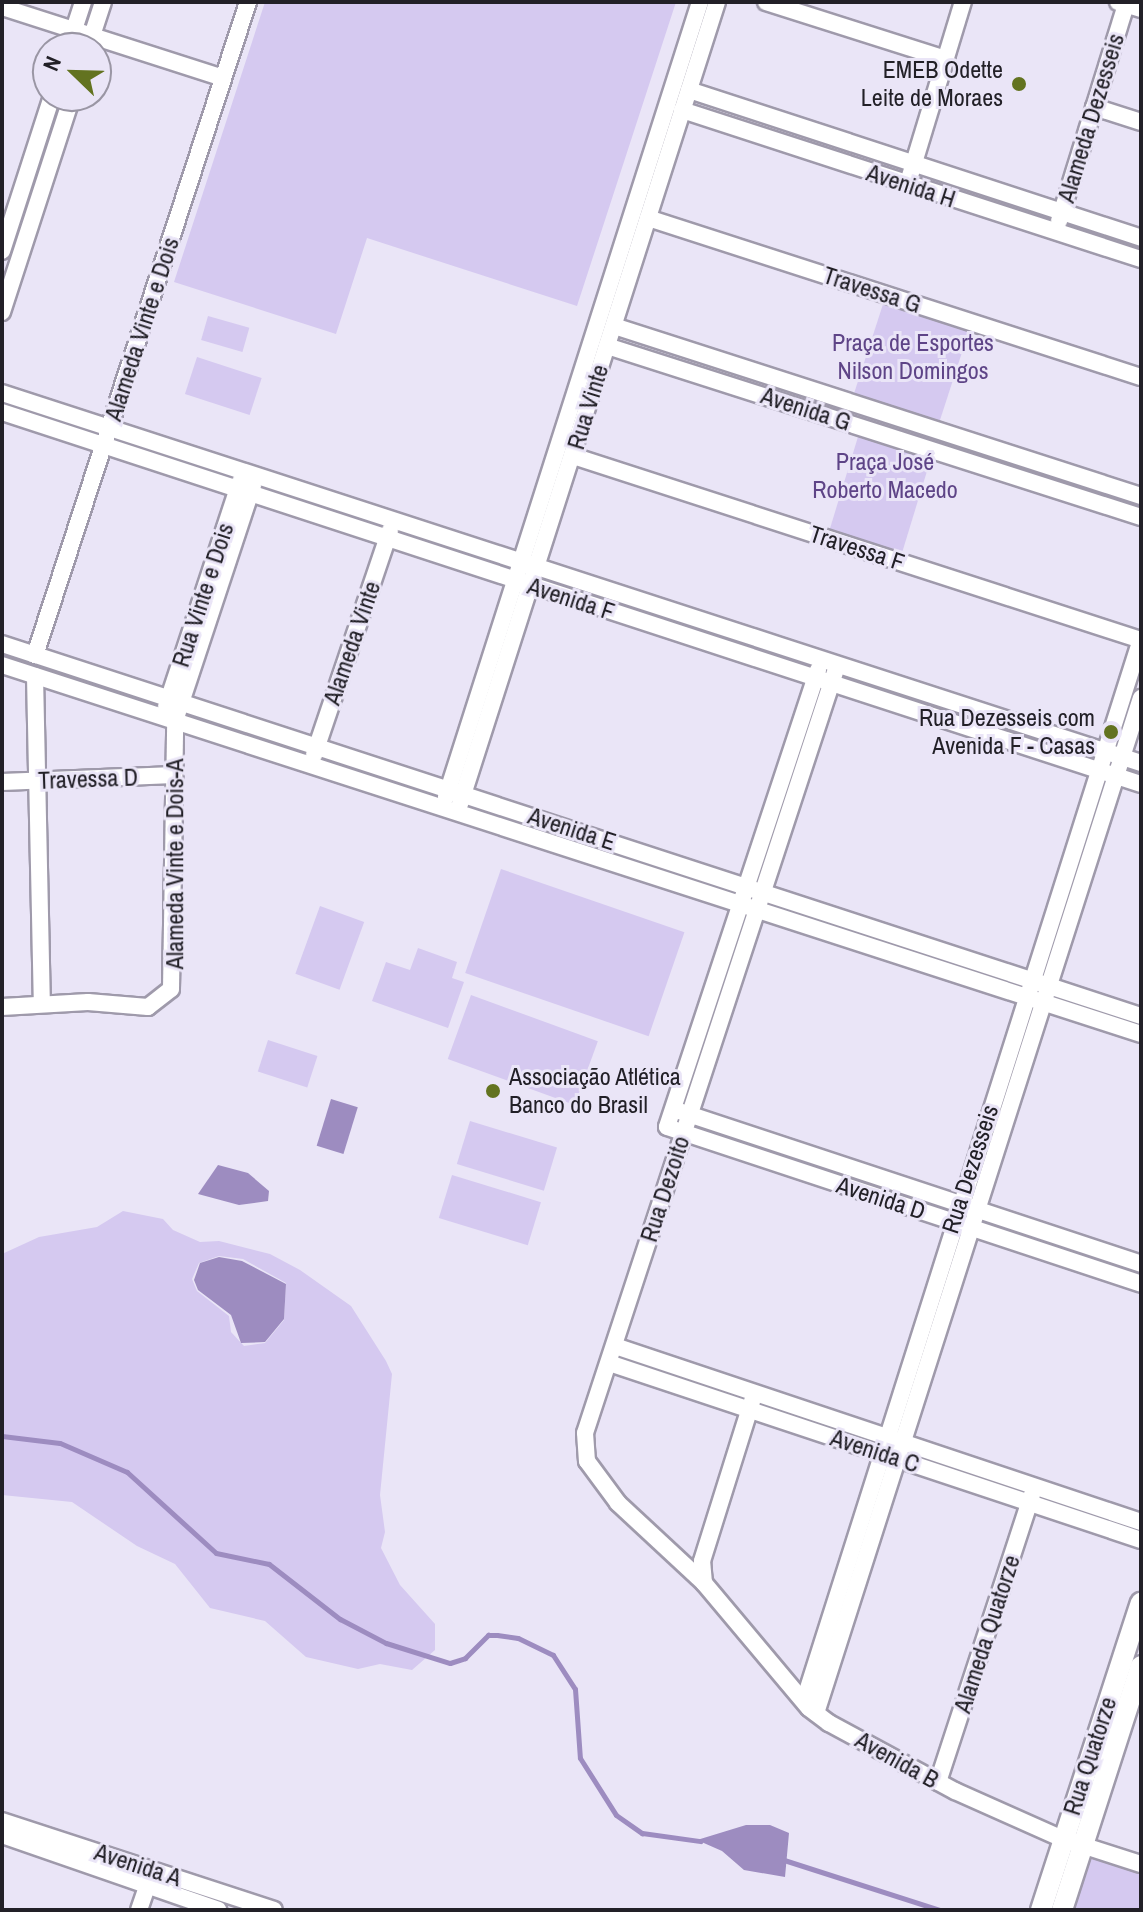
<!DOCTYPE html>
<html>
<head>
<meta charset="utf-8">
<style>
  body { margin:0 }
  #map { position:relative; width:1143px; height:1912px; overflow:hidden; background:#eae5f7; font-family:"Archivo Narrow",sans-serif }
  div>[style] { position:absolute }
  .green>* { inset:0; background:#d5c9f0; transform-origin:0 0 }
  .water>* { inset:0; background:#9d8cc0; transform-origin:0 0 }
  .stream>* { height:5px; margin:-2.5px; padding:0 2.5px; transform-origin:2.5px; border-radius:2.5px; background:#9d8cc0 }
  .roads { filter:drop-shadow(2px 0 #9f9aab) drop-shadow(-2px 0 #9f9aab) drop-shadow(0 2px #9f9aab) drop-shadow(0 -2px #9f9aab) }
  .minor>* { height:16px; margin:-8px; padding:0 8px; transform-origin:8px; border-radius:8px; background:#fff }
  .tertiary>* { height:20px; margin:-10px; padding:0 10px; transform-origin:10px; border-radius:10px; background:#fff }
  .dots>* { width:22px; height:22px; translate:-50% -50%; box-sizing:border-box; border:4px solid #eae5f7; border-radius:50% }
  span { translate:-50% -50%; white-space:nowrap; text-align:center; line-height:1.15; -webkit-text-stroke:6px #eae5f7; paint-order:stroke }
  .poi-label { font-size:24px; color:#222027 }
  .right { translate:-100% -50%; text-align:right }
  .left { translate:0 -50%; text-align:left }
  .street-label { font-size:24px; color:#222027 }
  .park-label { font-size:24px; color:#5e4487 }
  .frame { position:absolute; inset:0; border:4px solid #222027; pointer-events:none }
  .north { position:absolute; left:32px; top:32px; width:80px; height:80px; box-sizing:border-box; background:#eae5f7; border:2px solid #9a96a4; border-radius:50%; rotate:293deg; font-size:22px; font-weight:700; line-height:32px; text-align:center; color:#222027 }
  .north::after { content:''; display:block; margin:auto; width:28px; height:36px; background:#637320; clip-path:polygon(50% 0,100% 100%,50% 72%,0 100%) }
</style>
</head>
<body>
<div id="map">
  <div class="green">
    <i style="clip-path:polygon(265px 2px,676px 2px,577px 306px,367px 238px,336px 334px,174px 282px)"></i>
    <i style="left:886px;top:295px;width:90px;height:114px;rotate:18deg"></i>
    <i style="left:208px;top:316px;width:43px;height:25px;rotate:16deg"></i>
    <i style="left:197px;top:357px;width:68px;height:39px;rotate:18deg"></i>
    <i style="left:861px;top:427px;width:76px;height:115px;rotate:17deg"></i>
    <i style="left:501px;top:869px;width:194px;height:110px;rotate:19deg"></i>
    <i style="left:320px;top:906px;width:47px;height:72px;rotate:20deg"></i>
    <i style="clip-path:polygon(418px 948px,457px 962px,452px 978px,464px 982px,448px 1028px,372px 1001px,386px 962px,410px 970px)"></i>
    <i style="left:471px;top:995px;width:135px;height:68px;rotate:20deg"></i>
    <i style="left:268px;top:1040px;width:52px;height:33px;rotate:18deg"></i>
    <i style="left:470px;top:1121px;width:91px;height:45px;rotate:17deg"></i>
    <i style="left:452px;top:1175px;width:93px;height:45px;rotate:17deg"></i>
    <i style="clip-path:polygon(evenodd,123px 1211px,163px 1219px,173px 1230px,200px 1242px,219px 1241px,270px 1254px,300px 1270px,351px 1306px,386px 1361px,392px 1374px,380px 1495px,385px 1532px,381px 1548px,400px 1585px,435px 1624px,435px 1650px,412px 1670px,380px 1664px,358px 1669px,306px 1657px,265px 1621px,210px 1608px,175px 1564px,137px 1546px,72px 1502px,2px 1495px,2px 1254px,39px 1237px,97px 1227px,123px 1211px,219px 1256px,243px 1259px,286px 1283px,284px 1320px,265px 1343px,244px 1346px,231px 1332px,229px 1316px,197px 1291px,192px 1279px,199px 1263px,219px 1256px)"></i>
    <i style="clip-path:polygon(1085px 1849px,1141px 1866px,1141px 1910px,1065px 1910px)"></i>
  </div>
  <div class="water">
    <i style="left:331px;top:1099px;width:28px;height:49px;rotate:17deg"></i>
    <i style="clip-path:polygon(218px 1165px,248px 1173px,269px 1191px,268px 1201px,239px 1205px,198px 1194px)"></i>
    <i style="clip-path:polygon(219px 1257px,242px 1261px,286px 1284px,284px 1319px,265px 1342px,241px 1343px,231px 1315px,198px 1290px,194px 1280px,200px 1263px)"></i>
    <i style="clip-path:polygon(746px 1825px,770px 1825px,789px 1833px,785px 1877px,744px 1870px,722px 1851px,697px 1840px)"></i>
  </div>
  <div class="stream">
    <i style="left:2px;top:1436px;width:58px;rotate:6.9deg"></i>
    <i style="left:60px;top:1443px;width:73px;rotate:23.4deg"></i>
    <i style="left:127px;top:1472px;width:120px;rotate:42.3deg"></i>
    <i style="left:216px;top:1553px;width:54px;rotate:11.7deg"></i>
    <i style="left:269px;top:1564px;width:90px;rotate:37.8deg"></i>
    <i style="left:340px;top:1619px;width:52px;rotate:27.6deg"></i>
    <i style="left:386px;top:1643px;width:67px;rotate:17.4deg"></i>
    <i style="left:450px;top:1663px;width:16px;rotate:-18deg"></i>
    <i style="left:465px;top:1658px;width:33px;rotate:-45deg"></i>
    <i style="left:488px;top:1635px;width:9px"></i>
    <i style="left:497px;top:1635px;width:21px;rotate:8deg"></i>
    <i style="left:518px;top:1638px;width:39px;rotate:26deg"></i>
    <i style="left:553px;top:1655px;width:40px;rotate:57.1deg"></i>
    <i style="left:575px;top:1689px;width:69px;rotate:85.9deg"></i>
    <i style="left:580px;top:1758px;width:67px;rotate:57.7deg"></i>
    <i style="left:616px;top:1815px;width:32px;rotate:35deg"></i>
    <i style="left:642px;top:1833px;width:59px;rotate:7.9deg"></i>
    <i style="left:784px;top:1860px;width:164px;rotate:17.8deg"></i>
  </div>
  <div class="roads">
    <div class="minor">
      <i style="left:766px;top:2px;width:189px;rotate:17.6deg"></i>
      <i style="left:1118px;top:2px;width:24px;rotate:17deg"></i>
      <i style="left:2px;top:7px;width:232px;rotate:17.8deg"></i>
      <i style="left:68px;top:48px;width:48px;rotate:-71.9deg"></i>
      <i style="left:88px;top:48px;width:48px;rotate:-71.9deg"></i>
      <i style="left:689px;top:90px;width:476px;rotate:18.1deg"></i>
      <i style="left:1094px;top:107px;width:49px;rotate:17.7deg"></i>
      <i style="left:682px;top:110px;width:483px;rotate:18deg"></i>
      <i style="left:910px;top:176px;width:182px;rotate:-73.1deg"></i>
      <i style="left:648px;top:218px;width:518px;rotate:17.88deg"></i>
      <i style="left:1059px;top:221px;width:226px;rotate:-72.8deg"></i>
      <i style="left:2px;top:251px;width:163px;rotate:-72.1deg"></i>
      <i style="left:2px;top:312px;width:227px;rotate:-72deg"></i>
      <i style="left:614px;top:326px;width:554px;rotate:17.88deg"></i>
      <i style="left:607px;top:346px;width:561px;rotate:17.76deg"></i>
      <i style="left:2px;top:393px;width:1198px;rotate:18deg"></i>
      <i style="left:2px;top:412px;width:1198px;rotate:18.09deg"></i>
      <i style="left:573px;top:456px;width:597px;rotate:17.95deg"></i>
      <i style="left:2px;top:644px;width:1198px;rotate:18.09deg"></i>
      <i style="left:35px;top:655px;width:687px;rotate:-71.93deg"></i>
      <i style="left:2px;top:665px;width:1197px;rotate:17.95deg"></i>
      <i style="left:837px;top:666px;width:807px;rotate:108.19deg"></i>
      <i style="left:585px;top:1433px;width:28px;rotate:86deg"></i>
      <i style="left:587px;top:1461px;width:52px;rotate:53.6deg"></i>
      <i style="left:618px;top:1503px;width:117px;rotate:42.9deg"></i>
      <i style="left:704px;top:1583px;width:163px;rotate:50deg"></i>
      <i style="left:809px;top:1708px;width:25px;rotate:37deg"></i>
      <i style="left:829px;top:1723px;width:143px;rotate:28.4deg"></i>
      <i style="left:955px;top:1791px;width:118px;rotate:24deg"></i>
      <i style="left:1063px;top:1839px;width:82px;rotate:17.8deg"></i>
      <i style="left:818px;top:670px;width:481px;rotate:108.3deg"></i>
      <i style="left:667px;top:1127px;width:499px;rotate:18.3deg"></i>
      <i style="left:35px;top:676px;width:328px;rotate:88.8deg"></i>
      <i style="left:166px;top:707px;width:237px;rotate:-71.8deg"></i>
      <i style="left:314px;top:755px;width:237px;rotate:-71.3deg"></i>
      <i style="left:2px;top:782px;width:172px;rotate:-2.3deg"></i>
      <i style="left:446px;top:797px;width:835px;rotate:-72.28deg"></i>
      <i style="left:460px;top:804px;width:842px;rotate:-72.23deg"></i>
      <i style="left:2px;top:1007px;width:86px;rotate:-3.3deg"></i>
      <i style="left:88px;top:1002px;width:60px;rotate:4.8deg"></i>
      <i style="left:148px;top:1007px;width:29px;rotate:-38deg"></i>
      <i style="left:171px;top:989px;width:268px;rotate:-89.1deg"></i>
      <i style="left:175px;top:721px;width:249px;rotate:-71.7deg"></i>
      <i style="left:679px;top:1111px;width:487px;rotate:18.3deg"></i>
      <i style="left:615px;top:1346px;width:555px;rotate:18.5deg"></i>
      <i style="left:609px;top:1363px;width:561px;rotate:18.4deg"></i>
      <i style="left:704px;top:1583px;width:22px;rotate:-95deg"></i>
      <i style="left:702px;top:1561px;width:168px;rotate:-72.6deg"></i>
      <i style="left:804px;top:1701px;width:1114px;rotate:-72.39deg"></i>
      <i style="left:816px;top:1713px;width:1066px;rotate:-72.25deg"></i>
      <i style="left:938px;top:1782px;width:302px;rotate:-71.9deg"></i>
      <i style="left:2px;top:1821px;width:286px;rotate:18.1deg"></i>
      <i style="left:2px;top:1835px;width:229px;rotate:19.1deg"></i>
      <i style="left:139px;top:1910px;width:36px;rotate:-71deg"></i>
    </div>
    <div class="tertiary">
      <i style="left:1041px;top:1910px;width:323px;rotate:-72deg"></i>
      <i style="left:1062px;top:1910px;width:256px;rotate:-72.1deg"></i>
    </div>
  </div>
  <div class="dots">
    <i style="left:1019px;top:84px;background:#637320"></i>
    <i style="left:1111px;top:732px;background:#637320"></i>
    <i style="left:493px;top:1091px;background:#637320"></i>
  </div>
  <div class="poi-label">
    <span class="right" style="left:1003px;top:84px">EMEB Odette<br>Leite de Moraes</span>
    <span class="right" style="left:1095px;top:732px">Rua Dezesseis com<br>Avenida F - Casas</span>
    <span class="left" style="left:509px;top:1091px">Associação Atlética<br>Banco do Brasil</span>
  </div>
  <div class="street-label">
    <span style="left:1091px;top:118px;rotate:-73deg">Alameda Dezesseis</span>
    <span style="left:911px;top:186px;rotate:18deg">Avenida H</span>
    <span style="left:872px;top:290px;rotate:18deg">Travessa G</span>
    <span style="left:142px;top:329px;rotate:-72deg">Alameda Vinte e Dois</span>
    <span style="left:588px;top:407px;rotate:-73deg">Rua Vinte</span>
    <span style="left:806px;top:409px;rotate:18deg">Avenida G</span>
    <span style="left:857px;top:548px;rotate:18deg">Travessa F</span>
    <span style="left:203px;top:595px;rotate:-72deg">Rua Vinte e Dois</span>
    <span style="left:571px;top:599px;rotate:18deg">Avenida F</span>
    <span style="left:352px;top:643px;rotate:-71deg">Alameda Vinte</span>
    <span style="left:88px;top:779px;rotate:-2deg">Travessa D</span>
    <span style="left:572px;top:829px;rotate:18deg">Avenida E</span>
    <span style="left:175px;top:864px;rotate:-90deg">Alameda Vinte e Dois-A</span>
    <span style="left:970px;top:1169px;rotate:-72deg">Rua Dezesseis</span>
    <span style="left:665px;top:1189px;rotate:-72deg">Rua Dezoito</span>
    <span style="left:881px;top:1198px;rotate:18deg">Avenida D</span>
    <span style="left:875px;top:1451px;rotate:18deg">Avenida C</span>
    <span style="left:987px;top:1634px;rotate:-72deg">Alameda Quatorze</span>
    <span style="left:1090px;top:1756px;rotate:-72deg">Rua Quatorze</span>
    <span style="left:897px;top:1760px;rotate:29deg">Avenida B</span>
    <span style="left:138px;top:1865px;rotate:18deg">Avenida A</span>
  </div>
  <div class="park-label">
    <span style="left:913px;top:357px">Praça de Esportes<br>Nilson Domingos</span>
    <span style="left:885px;top:476px">Praça José<br>Roberto Macedo</span>
  </div>
  <div class="frame"></div>
  <div class="north">N</div>
</div>
</body>
</html>
